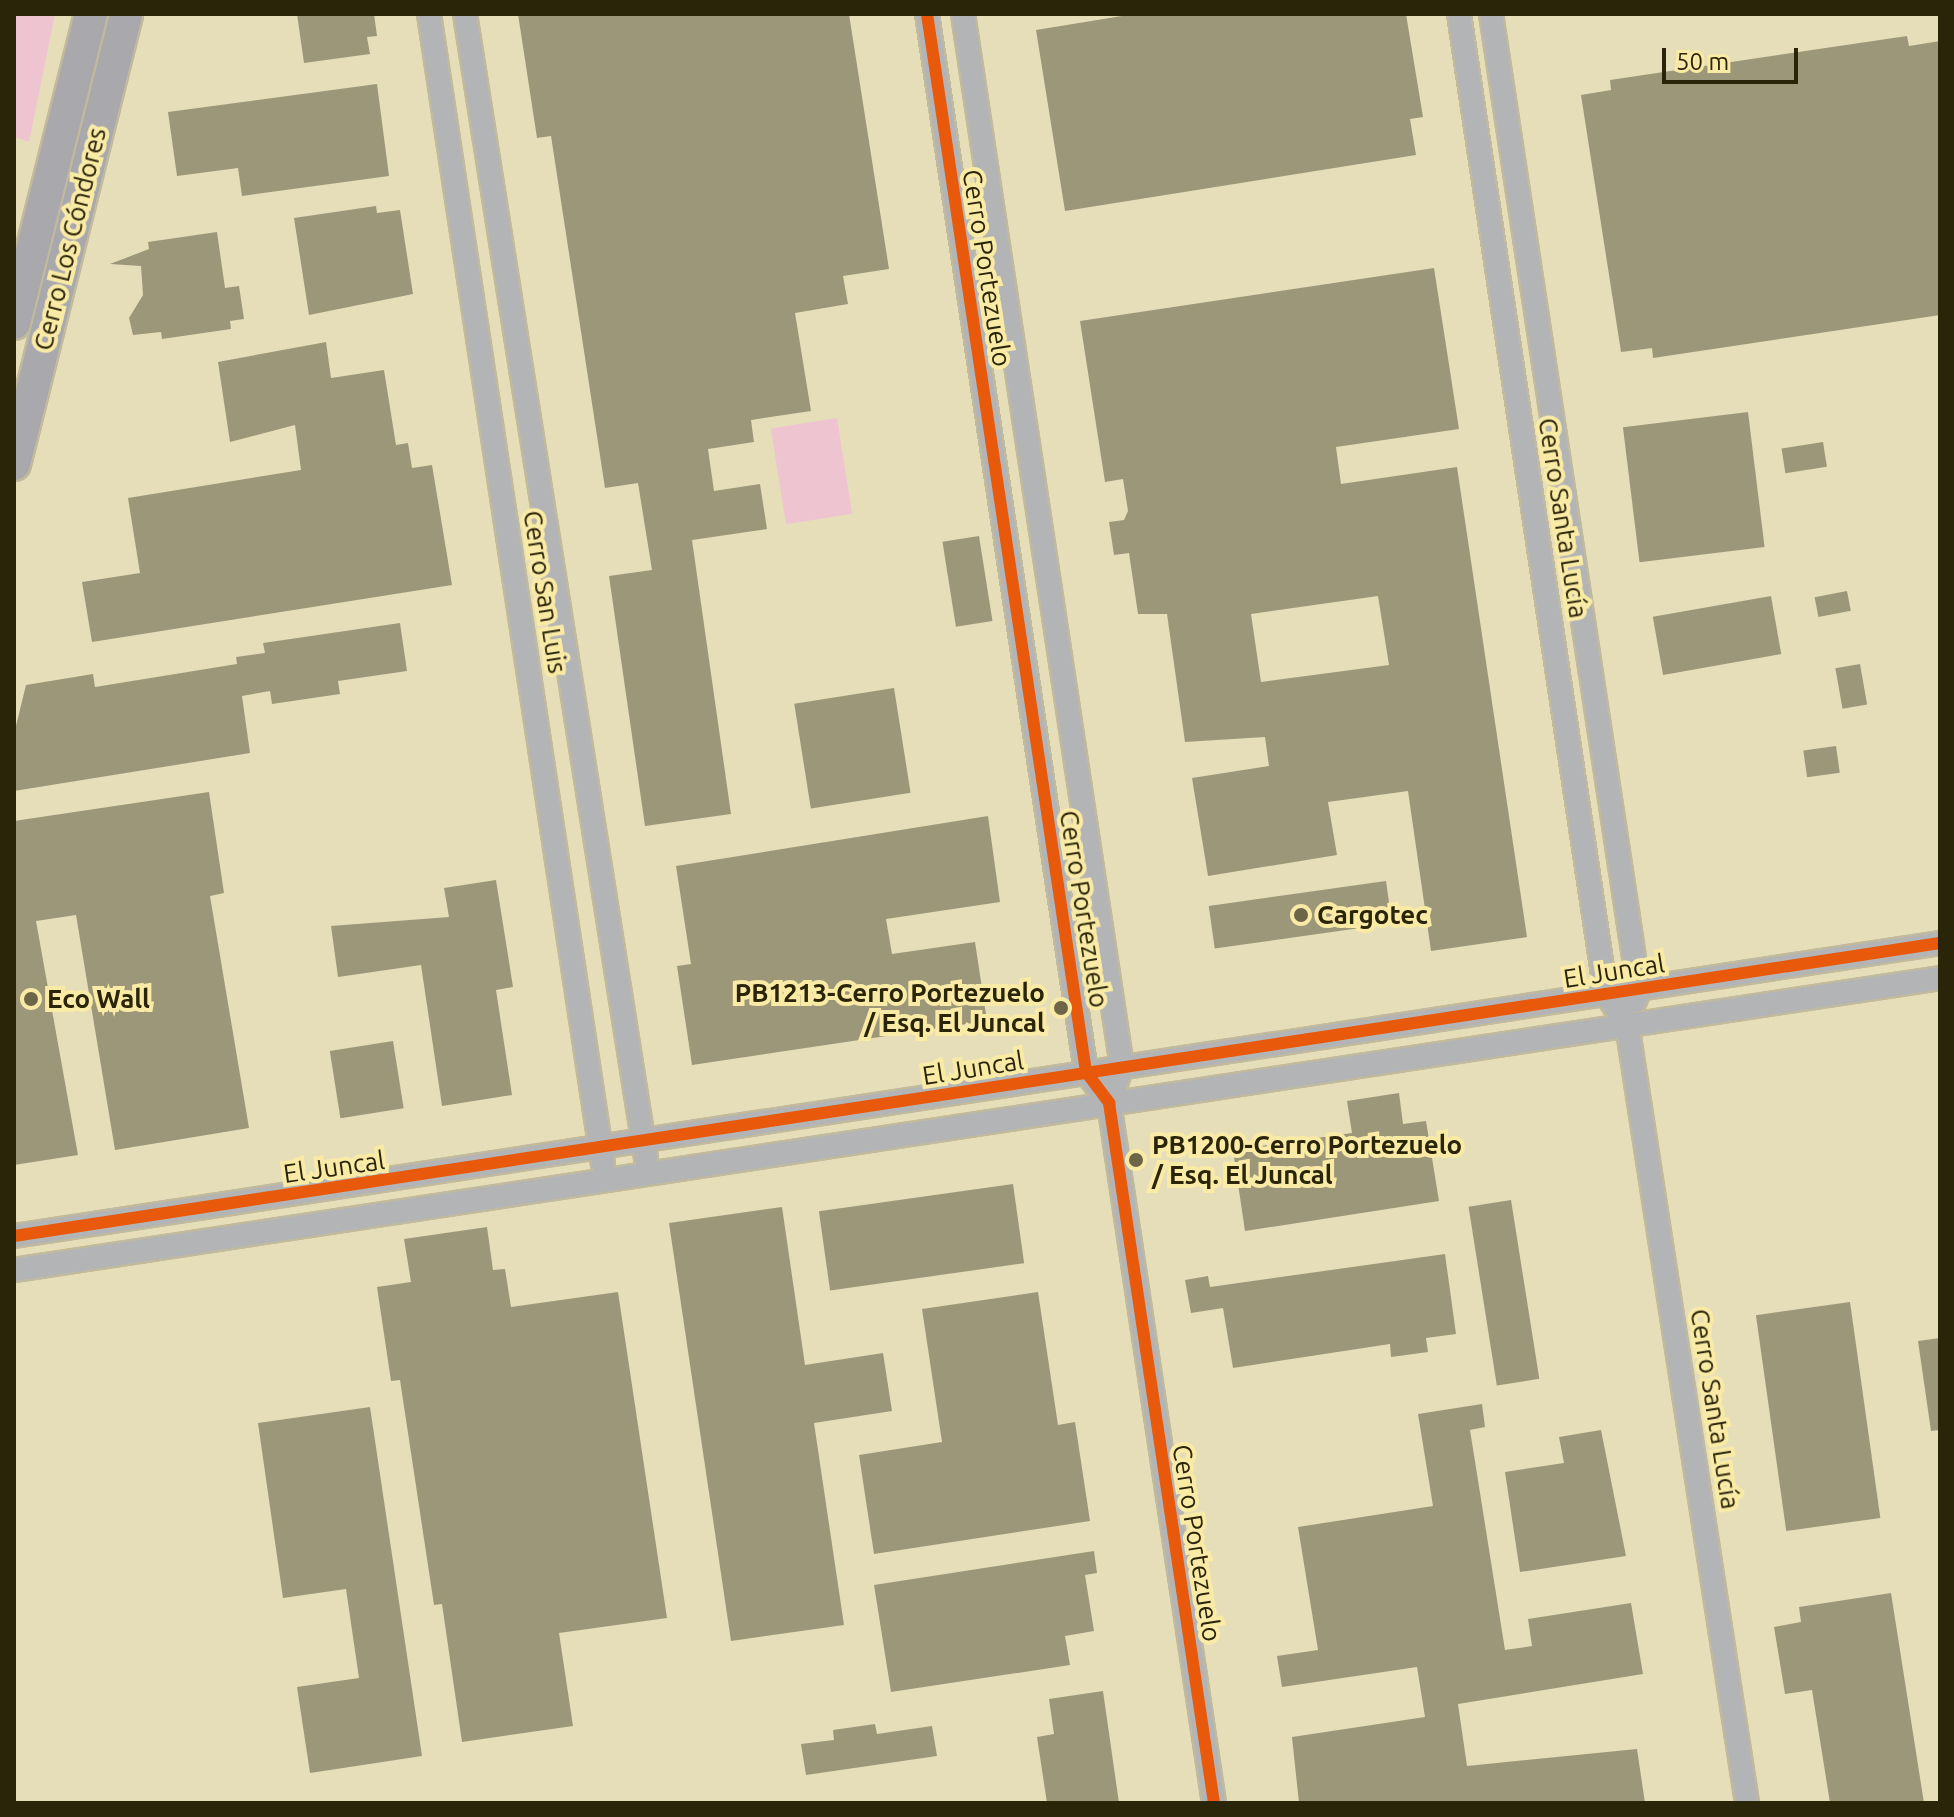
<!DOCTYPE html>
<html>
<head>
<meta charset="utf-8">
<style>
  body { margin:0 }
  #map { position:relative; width:1954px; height:1817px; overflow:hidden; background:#e6deb9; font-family:Ubuntu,sans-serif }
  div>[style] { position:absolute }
  .green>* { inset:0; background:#eec4d0; transform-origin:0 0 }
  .building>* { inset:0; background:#9d977a; transform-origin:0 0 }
  .roads { filter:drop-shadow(2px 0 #c1ba9d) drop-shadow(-2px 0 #c1ba9d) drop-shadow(0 2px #c1ba9d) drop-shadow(0 -2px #c1ba9d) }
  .street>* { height:22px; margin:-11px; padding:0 11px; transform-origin:11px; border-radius:11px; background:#b2b4b6 }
  .secondary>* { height:32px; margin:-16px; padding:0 16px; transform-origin:16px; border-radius:16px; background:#a8a8ad }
  .cycleway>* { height:12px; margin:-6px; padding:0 6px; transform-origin:6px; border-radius:6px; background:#e8590c }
  .dots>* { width:22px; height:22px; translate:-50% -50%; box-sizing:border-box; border:4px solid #f9eaa6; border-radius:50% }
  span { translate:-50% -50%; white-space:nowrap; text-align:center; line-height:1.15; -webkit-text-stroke:8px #f9eaa6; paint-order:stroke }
  .street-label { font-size:26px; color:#2a2409 }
  .poi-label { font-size:26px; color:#2a2409; font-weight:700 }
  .left { translate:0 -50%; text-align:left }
  .right { translate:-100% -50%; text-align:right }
  .frame { position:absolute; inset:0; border:16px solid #2a2409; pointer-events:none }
  .scale { position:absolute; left:1662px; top:48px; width:136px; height:36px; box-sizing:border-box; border:4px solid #2a2409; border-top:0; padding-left:10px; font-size:24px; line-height:28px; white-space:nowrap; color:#2a2409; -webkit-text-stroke:6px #f9eaa6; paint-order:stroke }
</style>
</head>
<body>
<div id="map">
  <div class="green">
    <i style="clip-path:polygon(14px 14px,55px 14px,29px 142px,14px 137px)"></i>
    <i style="left:837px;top:418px;width:97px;height:67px;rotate:81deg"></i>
  </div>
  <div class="building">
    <i style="clip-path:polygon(297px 14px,374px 14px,377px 36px,367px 37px,370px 54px,304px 63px)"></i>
    <i style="clip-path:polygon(518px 14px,849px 14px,889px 269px,843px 276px,848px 304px,795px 313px,811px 411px,751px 420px,754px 442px,708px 449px,714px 491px,760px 484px,767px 529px,692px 540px,731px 814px,645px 826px,609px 576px,652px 570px,638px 483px,605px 488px,551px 136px,537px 138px)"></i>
    <i style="clip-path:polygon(1134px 14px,1406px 14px,1423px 117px,1410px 119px,1416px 155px,1065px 211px,1036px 30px)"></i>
    <i style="clip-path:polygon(1907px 36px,1909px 46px,1940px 41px,1940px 315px,1653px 358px,1652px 348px,1621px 352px,1581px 95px,1611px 90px,1610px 80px)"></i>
    <i style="clip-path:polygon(377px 84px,389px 176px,242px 196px,238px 168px,177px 176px,168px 112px)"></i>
    <i style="clip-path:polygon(376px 206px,377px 213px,400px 210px,413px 294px,309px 315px,294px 218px)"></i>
    <i style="clip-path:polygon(217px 232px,225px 288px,239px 286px,244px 319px,230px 321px,231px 329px,162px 339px,161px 332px,133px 335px,129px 318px,143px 295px,141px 266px,110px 264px,149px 249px,148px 242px)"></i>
    <i style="clip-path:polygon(evenodd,1434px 268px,1459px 429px,1336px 447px,1341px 484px,1457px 467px,1527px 937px,1431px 951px,1408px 791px,1328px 802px,1337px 855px,1208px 876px,1192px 778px,1269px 766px,1265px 737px,1185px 742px,1167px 614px,1138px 614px,1129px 553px,1114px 555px,1109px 522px,1124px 520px,1128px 511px,1123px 479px,1105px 482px,1080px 321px,1434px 268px,1378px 596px,1389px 665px,1261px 682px,1251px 614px,1378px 596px)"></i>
    <i style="clip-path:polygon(326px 342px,331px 378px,384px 370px,396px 445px,408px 443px,412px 468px,432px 465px,452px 585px,92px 642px,82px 582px,140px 573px,128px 498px,301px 470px,295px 425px,230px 442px,218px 362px)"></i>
    <i style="left:1748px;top:412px;width:136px;height:126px;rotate:83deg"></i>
    <i style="left:1823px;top:442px;width:25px;height:42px;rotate:81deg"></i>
    <i style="left:979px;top:536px;width:86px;height:37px;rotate:81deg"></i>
    <i style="left:1847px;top:591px;width:20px;height:33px;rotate:79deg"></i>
    <i style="left:1771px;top:596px;width:59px;height:120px;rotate:80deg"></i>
    <i style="clip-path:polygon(400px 623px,407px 671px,338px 681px,340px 694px,272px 704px,270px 691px,242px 696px,250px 753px,14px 791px,14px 734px,26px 685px,93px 674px,95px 687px,237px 664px,236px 657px,265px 653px,263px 643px)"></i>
    <i style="left:1860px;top:664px;width:41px;height:25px;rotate:80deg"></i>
    <i style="left:894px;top:688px;width:106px;height:101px;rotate:81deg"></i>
    <i style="left:1836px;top:746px;width:27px;height:33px;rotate:82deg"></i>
    <i style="clip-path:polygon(209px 792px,224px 893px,210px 896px,249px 1128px,115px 1150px,76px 915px,36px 921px,78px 1155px,14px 1165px,14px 821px)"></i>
    <i style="clip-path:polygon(988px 816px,1000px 902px,886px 919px,892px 954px,975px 942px,987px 1021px,692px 1065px,677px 966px,691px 964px,676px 866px)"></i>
    <i style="clip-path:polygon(496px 880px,513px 987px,496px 990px,512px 1095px,442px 1106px,421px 965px,338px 977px,331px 926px,449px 917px,444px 888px)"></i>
    <i style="left:1386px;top:881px;width:43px;height:179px;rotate:82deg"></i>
    <i style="left:393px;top:1041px;width:68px;height:64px;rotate:81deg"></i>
    <i style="clip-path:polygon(1399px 1093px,1403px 1124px,1426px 1121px,1439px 1201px,1245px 1231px,1233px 1150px,1352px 1133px,1347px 1101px)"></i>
    <i style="left:1013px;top:1184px;width:80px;height:196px;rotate:82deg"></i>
    <i style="left:1511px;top:1200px;width:181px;height:43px;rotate:81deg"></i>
    <i style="clip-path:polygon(782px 1207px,805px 1365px,883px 1353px,892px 1411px,814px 1423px,844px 1625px,731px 1641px,669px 1223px)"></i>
    <i style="clip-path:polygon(487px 1227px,493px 1270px,505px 1269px,511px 1307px,618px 1292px,667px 1618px,559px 1633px,573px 1726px,462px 1742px,442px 1604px,434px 1605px,400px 1380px,391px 1381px,377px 1287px,411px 1282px,404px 1239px)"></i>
    <i style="clip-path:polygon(1445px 1254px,1456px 1334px,1426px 1338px,1428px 1352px,1391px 1357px,1390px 1344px,1233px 1368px,1223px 1308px,1191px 1313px,1185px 1280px,1208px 1276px,1210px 1287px)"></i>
    <i style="clip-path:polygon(1038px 1292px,1058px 1425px,1075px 1422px,1090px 1521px,874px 1554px,859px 1455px,942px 1442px,922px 1309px)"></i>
    <i style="left:1850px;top:1302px;width:218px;height:95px;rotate:82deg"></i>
    <i style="clip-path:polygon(1940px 1338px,1940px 1430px,1931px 1431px,1918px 1341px)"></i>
    <i style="clip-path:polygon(1482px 1404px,1485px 1427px,1470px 1430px,1505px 1650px,1532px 1646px,1528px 1619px,1631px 1603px,1643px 1674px,1458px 1704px,1467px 1766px,1637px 1749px,1645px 1803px,1299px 1803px,1292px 1737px,1425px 1717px,1417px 1667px,1282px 1687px,1277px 1656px,1318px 1650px,1298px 1527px,1433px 1506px,1418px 1414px)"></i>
    <i style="clip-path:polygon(370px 1407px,422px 1756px,310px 1773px,297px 1687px,359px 1678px,346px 1589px,283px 1598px,258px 1423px)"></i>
    <i style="clip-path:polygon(1601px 1430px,1626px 1556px,1520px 1572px,1505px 1472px,1564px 1463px,1559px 1437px)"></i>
    <i style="clip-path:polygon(1094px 1551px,1097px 1573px,1085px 1575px,1094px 1631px,1065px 1636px,1070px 1665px,891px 1692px,874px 1585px)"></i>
    <i style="clip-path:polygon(1891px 1593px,1924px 1803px,1830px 1803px,1812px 1690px,1785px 1694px,1774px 1627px,1801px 1622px,1799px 1607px)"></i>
    <i style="clip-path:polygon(1103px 1691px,1119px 1803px,1047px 1803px,1037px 1737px,1054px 1734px,1049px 1699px)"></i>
    <i style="clip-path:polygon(875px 1724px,877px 1734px,932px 1726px,937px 1756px,806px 1775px,801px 1744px,834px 1740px,833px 1730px)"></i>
  </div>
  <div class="roads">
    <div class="street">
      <i style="left:429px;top:14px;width:1163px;rotate:81.4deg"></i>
      <i style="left:465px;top:14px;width:1158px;rotate:81.01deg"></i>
      <i style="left:927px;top:14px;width:1070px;rotate:81.45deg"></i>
      <i style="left:1086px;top:1072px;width:39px;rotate:53deg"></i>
      <i style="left:1109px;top:1103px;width:708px;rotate:81.47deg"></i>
      <i style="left:963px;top:14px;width:1064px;rotate:81.41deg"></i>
      <i style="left:1122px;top:1066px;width:39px;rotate:109deg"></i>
      <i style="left:1459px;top:14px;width:991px;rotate:81.47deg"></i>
      <i style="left:1606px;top:994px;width:37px;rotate:55deg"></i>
      <i style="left:1627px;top:1024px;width:788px;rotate:81.24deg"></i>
      <i style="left:1491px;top:14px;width:987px;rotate:81.38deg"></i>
      <i style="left:1639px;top:990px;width:12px;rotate:110deg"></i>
      <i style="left:14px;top:1236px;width:1948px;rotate:-8.65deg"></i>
      <i style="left:14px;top:1270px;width:1948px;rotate:-8.62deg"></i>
    </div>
    <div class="secondary">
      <i style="left:14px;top:323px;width:318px;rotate:-76deg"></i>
      <i style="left:14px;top:464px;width:464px;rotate:-76deg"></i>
    </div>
  </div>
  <div class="cycleway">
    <i style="left:927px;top:14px;width:1070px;rotate:81.45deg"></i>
    <i style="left:1086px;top:1072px;width:39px;rotate:53deg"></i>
    <i style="left:1109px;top:1103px;width:708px;rotate:81.47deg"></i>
    <i style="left:14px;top:1236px;width:1948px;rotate:-8.65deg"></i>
  </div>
  <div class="dots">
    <i style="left:1301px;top:915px;background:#6c6547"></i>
    <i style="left:31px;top:999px;background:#6c6547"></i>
    <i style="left:1061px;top:1008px;background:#6c6547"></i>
    <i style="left:1136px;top:1160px;background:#6c6547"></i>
  </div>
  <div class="street-label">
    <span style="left:70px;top:239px;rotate:-76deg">Cerro Los Cóndores</span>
    <span style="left:987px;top:268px;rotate:81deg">Cerro Portezuelo</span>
    <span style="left:1563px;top:518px;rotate:81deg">Cerro Santa Lucía</span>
    <span style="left:545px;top:592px;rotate:81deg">Cerro San Luis</span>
    <span style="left:1084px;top:909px;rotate:81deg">Cerro Portezuelo</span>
    <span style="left:1614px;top:971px;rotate:-9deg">El Juncal</span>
    <span style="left:973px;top:1068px;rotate:-9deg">El Juncal</span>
    <span style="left:334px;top:1167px;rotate:-8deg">El Juncal</span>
    <span style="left:1715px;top:1409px;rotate:81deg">Cerro Santa Lucía</span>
    <span style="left:1197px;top:1543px;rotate:81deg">Cerro Portezuelo</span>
  </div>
  <div class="poi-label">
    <span class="left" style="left:1317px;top:915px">Cargotec</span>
    <span class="right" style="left:1045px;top:1008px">PB1213-Cerro Portezuelo<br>/ Esq. El Juncal</span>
    <span class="left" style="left:47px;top:999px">Eco Wall</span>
    <span class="left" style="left:1152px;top:1160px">PB1200-Cerro Portezuelo<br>/ Esq. El Juncal</span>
  </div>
  <div class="frame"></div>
  <div class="scale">50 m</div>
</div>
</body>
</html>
